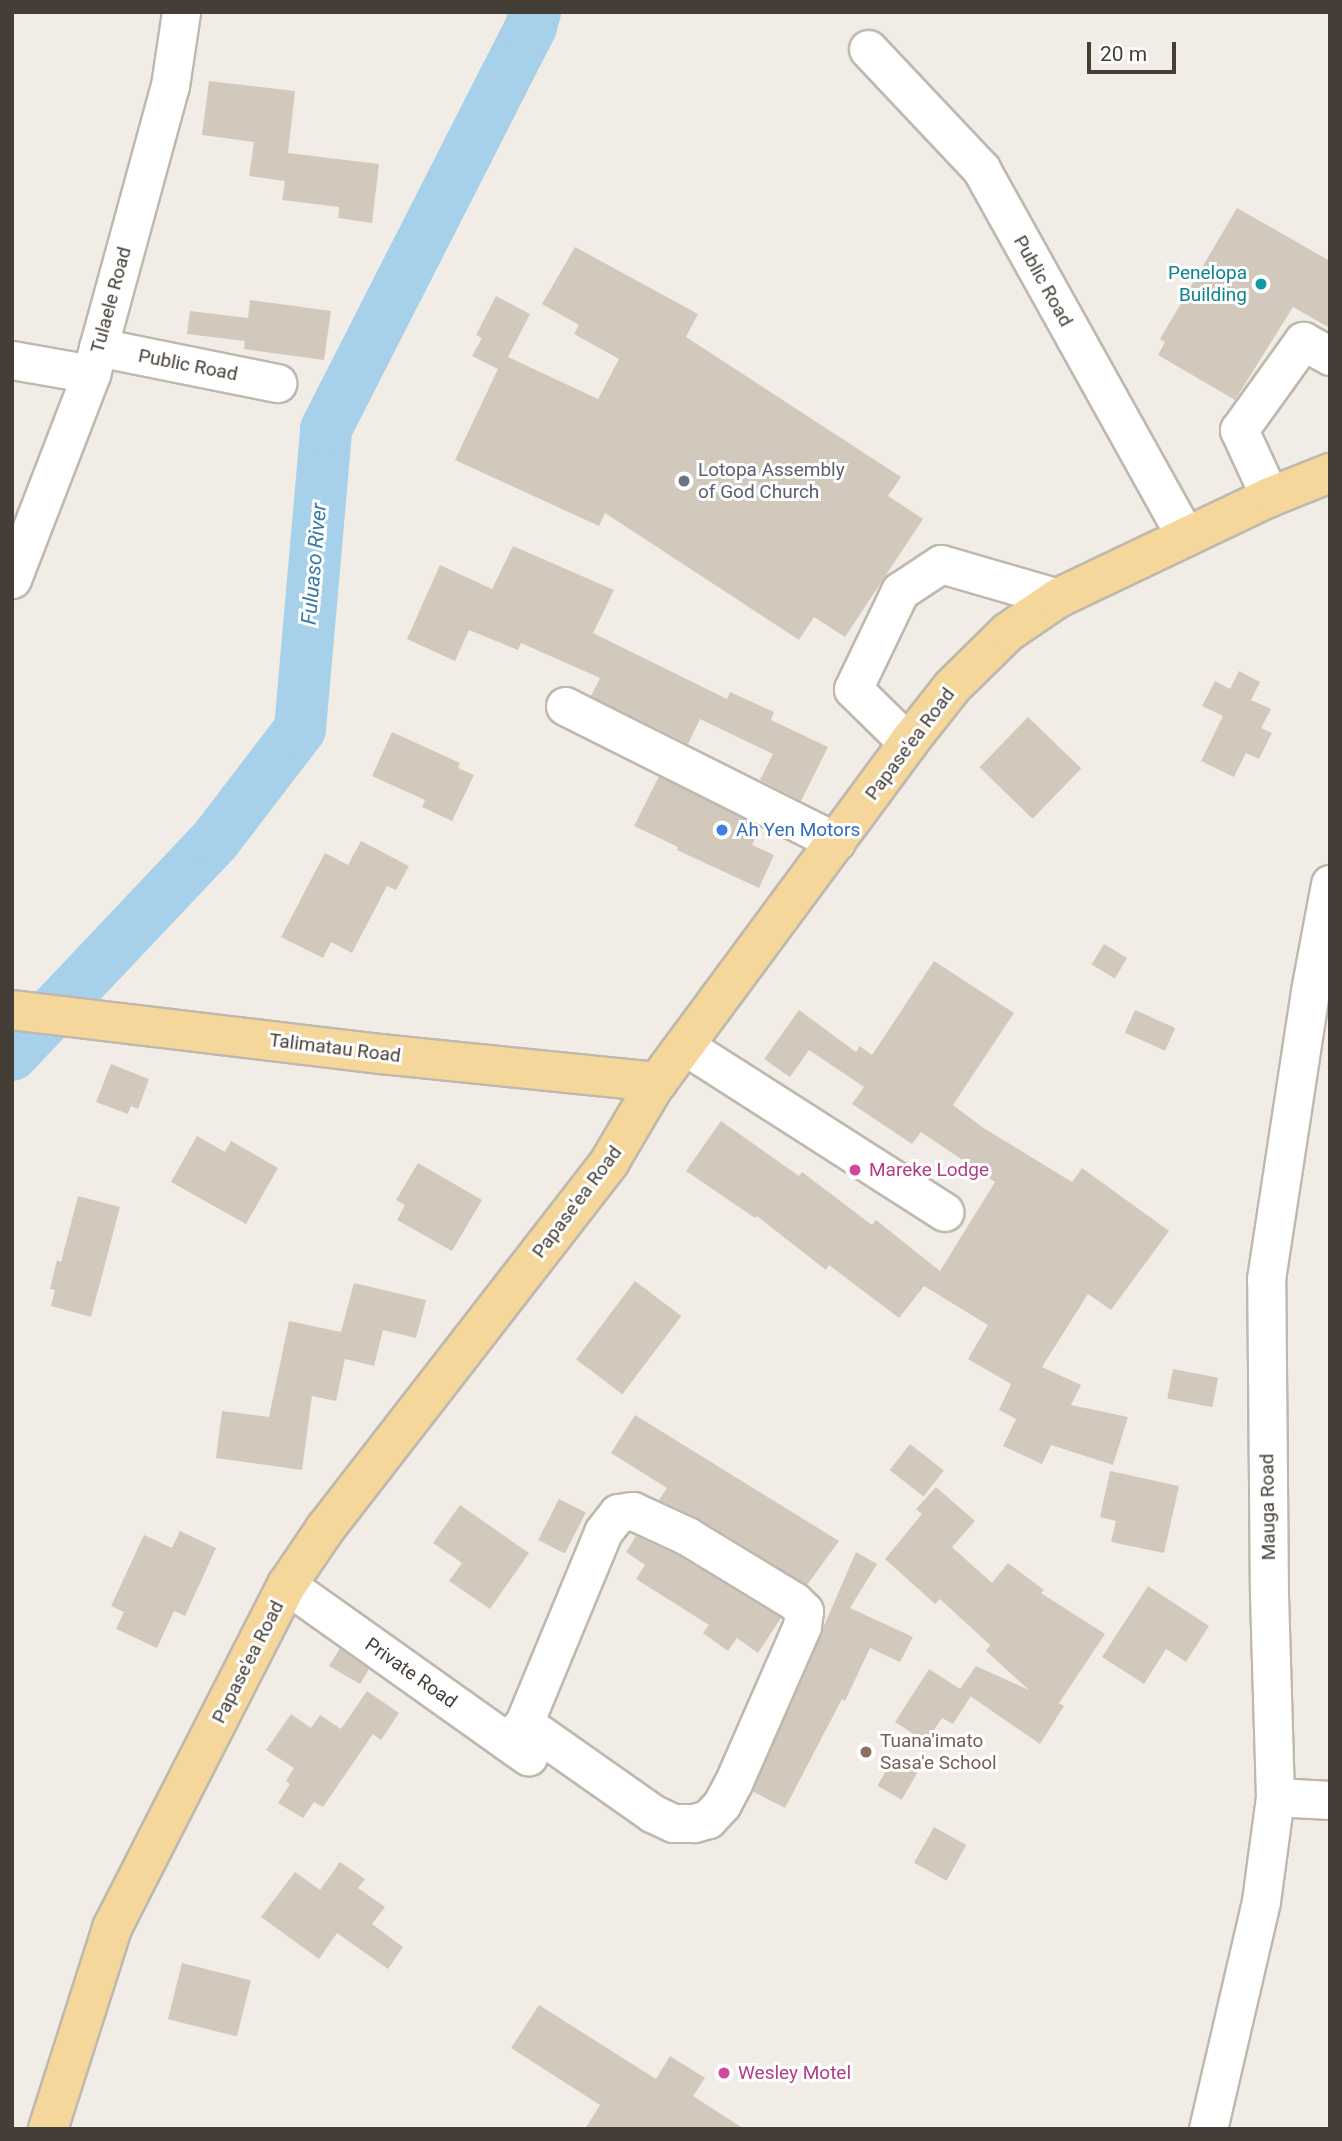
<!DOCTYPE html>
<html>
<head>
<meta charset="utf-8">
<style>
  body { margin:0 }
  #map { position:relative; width:1342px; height:2141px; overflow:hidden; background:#f1ede6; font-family:Roboto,sans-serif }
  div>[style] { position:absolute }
  .river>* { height:52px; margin:-26px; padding:0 26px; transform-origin:26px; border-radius:26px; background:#a7d1ea }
  .building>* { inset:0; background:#d2c9bc; transform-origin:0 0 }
  .roads { filter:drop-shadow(2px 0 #bfb8ad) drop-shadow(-2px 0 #bfb8ad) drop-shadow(0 2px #bfb8ad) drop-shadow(0 -2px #bfb8ad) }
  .minor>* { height:37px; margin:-18.5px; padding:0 18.5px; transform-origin:18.5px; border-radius:18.5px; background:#fff }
  .major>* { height:38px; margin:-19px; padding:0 19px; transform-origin:19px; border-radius:19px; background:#f5d79b }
  .dots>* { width:19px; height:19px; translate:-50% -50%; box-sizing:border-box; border:4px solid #fff; border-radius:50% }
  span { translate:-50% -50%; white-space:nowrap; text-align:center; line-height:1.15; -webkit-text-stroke:6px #fff; paint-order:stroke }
  .culture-label { font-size:19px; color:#0d838f }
  .right { translate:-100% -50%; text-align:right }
  .street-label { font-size:19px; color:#443e36 }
  .worship-label { font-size:19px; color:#5b616d }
  .left { translate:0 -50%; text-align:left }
  .shop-label { font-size:19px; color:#366cbe }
  .hotel-label { font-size:19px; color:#b23c85 }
  .education-label { font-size:19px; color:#785e54 }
  .water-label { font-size:21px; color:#397da6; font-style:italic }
  .frame { position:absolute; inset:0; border:14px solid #443e36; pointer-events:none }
  .scale { position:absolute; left:1087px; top:42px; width:89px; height:32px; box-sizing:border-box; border:4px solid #443e36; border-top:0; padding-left:9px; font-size:21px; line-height:24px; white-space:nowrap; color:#443e36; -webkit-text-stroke:5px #fff; paint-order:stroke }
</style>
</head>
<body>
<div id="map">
  <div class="river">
    <i style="left:12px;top:1055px;width:297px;rotate:-46.6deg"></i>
    <i style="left:216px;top:839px;width:138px;rotate:-52.6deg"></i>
    <i style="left:300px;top:729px;width:301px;rotate:-85deg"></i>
    <i style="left:326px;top:429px;width:452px;rotate:-63deg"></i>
    <i style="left:531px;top:26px;width:15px;rotate:-74deg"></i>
  </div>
  <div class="building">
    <i style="clip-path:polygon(209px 81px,295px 91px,288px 153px,379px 164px,372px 223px,338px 218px,339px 207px,282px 200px,285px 181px,249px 176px,254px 142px,202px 135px)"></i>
    <i style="clip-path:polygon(1237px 208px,1330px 261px,1330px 328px,1293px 307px,1235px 400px,1158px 355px,1165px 342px,1160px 339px)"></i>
    <i style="clip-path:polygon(575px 247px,698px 314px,686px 337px,901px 477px,888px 496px,923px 519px,845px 637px,814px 617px,799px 640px,605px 513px,599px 526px,455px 460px,498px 369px,472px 356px,482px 338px,476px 335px,496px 296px,530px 314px,508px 357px,598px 399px,619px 359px,574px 334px,579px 325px,542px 304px)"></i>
    <i style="clip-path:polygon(250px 300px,331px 311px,324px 360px,244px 349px,245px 341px,187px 334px,190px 311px,248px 318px)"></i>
    <i style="clip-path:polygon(513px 546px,614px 590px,593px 633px,727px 699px,730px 692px,774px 712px,771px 720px,828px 747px,801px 801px,760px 780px,773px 754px,700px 719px,688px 744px,591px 696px,600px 678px,521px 643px,518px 650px,469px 630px,455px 661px,407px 639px,440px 565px,492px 589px)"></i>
    <i style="clip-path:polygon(1239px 671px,1260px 682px,1251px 700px,1271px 709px,1261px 728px,1272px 733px,1259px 759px,1246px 753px,1234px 777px,1201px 761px,1223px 716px,1202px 706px,1215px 681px,1230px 689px)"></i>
    <i style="left:1028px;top:717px;width:74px;height:70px;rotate:44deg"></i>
    <i style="clip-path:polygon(392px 732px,460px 763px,458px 768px,474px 775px,452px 821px,422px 807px,425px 800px,372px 776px)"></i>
    <i style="clip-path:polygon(659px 776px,760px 827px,752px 845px,774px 855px,759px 888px,677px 850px,678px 847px,634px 826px)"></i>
    <i style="clip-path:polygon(361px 841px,409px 866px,396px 890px,387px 886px,352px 953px,331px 942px,323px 958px,281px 937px,325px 853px,348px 865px)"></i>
    <i style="left:1104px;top:944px;width:27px;height:24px;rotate:31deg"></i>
    <i style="clip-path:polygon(934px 961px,1014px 1013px,953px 1105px,982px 1127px,1072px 1182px,1082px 1168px,1169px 1231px,1111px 1310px,1088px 1294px,1042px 1367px,1081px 1385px,1071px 1405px,1128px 1417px,1113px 1465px,1051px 1445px,1042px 1464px,1003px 1446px,1016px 1419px,999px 1410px,1011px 1384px,968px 1359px,988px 1325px,924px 1286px,899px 1318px,829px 1265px,826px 1270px,757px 1216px,755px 1218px,686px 1171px,721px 1121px,799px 1176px,802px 1172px,872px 1225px,876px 1220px,940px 1271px,995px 1182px,921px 1132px,912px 1144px,852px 1104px,864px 1087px,809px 1050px,790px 1077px,764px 1059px,799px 1010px,856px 1052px,860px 1046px,872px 1055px)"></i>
    <i style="left:1135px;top:1010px;width:44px;height:25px;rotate:24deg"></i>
    <i style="clip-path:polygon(111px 1064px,149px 1079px,138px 1109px,131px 1106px,128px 1114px,96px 1102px)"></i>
    <i style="clip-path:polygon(197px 1136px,225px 1152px,231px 1141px,278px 1168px,246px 1224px,171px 1182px)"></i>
    <i style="clip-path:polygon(418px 1163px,482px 1200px,452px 1251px,397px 1220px,405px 1205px,396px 1200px)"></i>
    <i style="clip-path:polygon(78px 1196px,120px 1207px,91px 1317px,51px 1306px,55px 1290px,50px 1289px,57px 1260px,61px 1262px)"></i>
    <i style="left:635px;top:1281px;width:58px;height:98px;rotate:37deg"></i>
    <i style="clip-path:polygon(354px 1283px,426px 1300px,416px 1338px,383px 1330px,374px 1366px,345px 1359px,336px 1401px,312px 1396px,302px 1470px,216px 1458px,222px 1411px,269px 1417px,289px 1321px,341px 1332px)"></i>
    <i style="left:1173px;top:1369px;width:46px;height:30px;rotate:11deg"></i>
    <i style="clip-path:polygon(635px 1415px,839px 1541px,807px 1585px,698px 1518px,659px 1500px,667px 1488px,611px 1453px)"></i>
    <i style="left:910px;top:1444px;width:43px;height:33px;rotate:38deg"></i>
    <i style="clip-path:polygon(1110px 1471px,1179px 1486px,1164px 1553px,1111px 1542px,1116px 1521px,1100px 1517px)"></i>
    <i style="clip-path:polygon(936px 1487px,975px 1521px,952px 1547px,992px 1583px,1008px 1563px,1044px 1590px,1041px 1593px,1105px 1634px,1059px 1703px,1064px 1706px,1040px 1744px,960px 1689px,976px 1666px,1029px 1690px,986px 1651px,990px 1645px,940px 1599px,935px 1604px,885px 1559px,922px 1514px,916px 1509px)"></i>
    <i style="left:559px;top:1499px;width:30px;height:46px;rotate:27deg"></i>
    <i style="clip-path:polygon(460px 1505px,529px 1553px,490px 1609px,449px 1581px,462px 1563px,433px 1543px)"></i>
    <i style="clip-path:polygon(180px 1531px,216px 1548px,185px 1616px,174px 1611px,157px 1648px,116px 1629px,124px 1612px,111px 1606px,144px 1535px,172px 1548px)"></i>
    <i style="clip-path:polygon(636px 1536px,677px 1555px,781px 1618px,758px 1653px,737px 1638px,728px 1651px,703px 1633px,709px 1625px,636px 1579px,645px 1565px,626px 1552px)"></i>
    <i style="clip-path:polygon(856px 1552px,877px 1564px,850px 1608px,913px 1637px,900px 1662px,870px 1648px,845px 1701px,842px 1699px,785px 1808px,752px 1791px)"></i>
    <i style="clip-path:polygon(1148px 1586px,1209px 1626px,1186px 1662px,1166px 1649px,1144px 1684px,1102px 1657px)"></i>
    <i style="clip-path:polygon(340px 1648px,369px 1669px,360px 1684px,329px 1666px)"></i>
    <i style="clip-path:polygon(929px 1669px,971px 1696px,953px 1724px,942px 1718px,926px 1742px,895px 1722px)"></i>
    <i style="clip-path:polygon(367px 1691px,399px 1713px,381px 1740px,373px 1734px,323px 1807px,314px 1802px,303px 1818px,278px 1803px,290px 1784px,286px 1781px,294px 1768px,266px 1750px,291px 1714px,311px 1728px,320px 1715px,341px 1729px)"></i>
    <i style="left:893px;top:1759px;width:28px;height:31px;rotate:30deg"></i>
    <i style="left:934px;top:1827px;width:37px;height:41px;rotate:29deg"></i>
    <i style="clip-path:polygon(340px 1862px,365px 1879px,358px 1888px,385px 1907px,372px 1924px,403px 1947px,388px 1969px,337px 1933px,319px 1959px,261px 1917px,295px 1872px,320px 1890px)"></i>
    <i style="left:182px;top:1963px;width:71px;height:58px;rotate:14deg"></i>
    <i style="clip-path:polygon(539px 2005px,656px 2079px,670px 2056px,705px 2078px,693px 2096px,744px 2129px,585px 2129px,600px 2105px,511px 2048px)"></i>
  </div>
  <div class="roads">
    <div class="minor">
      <i style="left:868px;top:49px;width:165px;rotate:46.7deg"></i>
      <i style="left:981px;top:169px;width:421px;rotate:60.9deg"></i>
      <i style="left:98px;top:347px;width:183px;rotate:11.4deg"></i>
      <i style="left:12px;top:360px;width:80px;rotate:10deg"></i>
      <i style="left:1270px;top:497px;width:74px;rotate:-114.8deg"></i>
      <i style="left:1239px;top:430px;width:110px;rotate:-54.3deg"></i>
      <i style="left:1303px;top:341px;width:31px;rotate:29deg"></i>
      <i style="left:12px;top:579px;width:220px;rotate:-68.9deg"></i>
      <i style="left:91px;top:374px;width:299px;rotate:-74.7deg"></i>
      <i style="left:170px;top:86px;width:75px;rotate:-81.5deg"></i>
      <i style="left:565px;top:706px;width:303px;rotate:26.6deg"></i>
      <i style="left:908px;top:743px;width:77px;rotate:-135.5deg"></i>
      <i style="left:853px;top:689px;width:109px;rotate:-64.4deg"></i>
      <i style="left:900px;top:591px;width:49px;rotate:-33.4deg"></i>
      <i style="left:941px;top:564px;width:122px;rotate:16.2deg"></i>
      <i style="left:685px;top:1046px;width:308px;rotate:32.6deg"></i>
      <i style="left:287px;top:1585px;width:296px;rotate:35.4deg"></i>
      <i style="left:508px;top:1742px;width:25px;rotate:-50deg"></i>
      <i style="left:524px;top:1723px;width:207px;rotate:-67.5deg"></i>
      <i style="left:603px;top:1532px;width:24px;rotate:-52deg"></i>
      <i style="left:618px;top:1513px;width:15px;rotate:-8deg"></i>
      <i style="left:633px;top:1511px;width:60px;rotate:24.8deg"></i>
      <i style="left:687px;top:1536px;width:125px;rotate:31.3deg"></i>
      <i style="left:794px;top:1601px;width:14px;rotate:45deg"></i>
      <i style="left:804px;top:1611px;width:15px;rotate:98deg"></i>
      <i style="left:802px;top:1626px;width:171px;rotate:113.7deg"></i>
      <i style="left:733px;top:1783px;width:24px;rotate:118deg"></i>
      <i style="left:722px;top:1804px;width:21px;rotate:133deg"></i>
      <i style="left:708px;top:1819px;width:15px;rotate:164deg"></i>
      <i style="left:694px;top:1823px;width:21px;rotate:180deg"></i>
      <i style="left:673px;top:1823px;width:23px;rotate:-155deg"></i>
      <i style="left:652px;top:1813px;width:156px;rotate:-144.9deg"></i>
      <i style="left:1275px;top:1797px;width:55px;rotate:3.1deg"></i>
      <i style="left:1208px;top:2129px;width:234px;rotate:-76.9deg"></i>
      <i style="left:1261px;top:1901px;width:105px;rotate:-82.3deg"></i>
      <i style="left:1275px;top:1797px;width:200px;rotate:-91.7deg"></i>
      <i style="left:1269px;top:1597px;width:318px;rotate:-90.5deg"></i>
      <i style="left:1266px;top:1279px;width:291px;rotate:-81.3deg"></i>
      <i style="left:1310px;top:991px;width:109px;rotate:-79.4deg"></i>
    </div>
    <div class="major">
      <i style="left:12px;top:1010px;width:372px;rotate:6.8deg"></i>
      <i style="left:381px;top:1054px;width:278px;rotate:5.8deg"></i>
      <i style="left:48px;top:2129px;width:211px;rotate:-72.3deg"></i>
      <i style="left:112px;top:1928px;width:385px;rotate:-63deg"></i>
      <i style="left:287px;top:1585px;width:68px;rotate:-55.8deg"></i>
      <i style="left:325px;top:1529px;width:465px;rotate:-52.2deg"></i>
      <i style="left:610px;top:1161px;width:85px;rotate:-59.5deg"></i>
      <i style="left:653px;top:1088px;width:429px;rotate:-53.5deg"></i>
      <i style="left:908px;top:743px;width:71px;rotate:-51.8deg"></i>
      <i style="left:952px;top:687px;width:78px;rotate:-44.5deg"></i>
      <i style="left:1008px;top:632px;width:60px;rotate:-34.2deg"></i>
      <i style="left:1058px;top:598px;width:235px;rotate:-25.5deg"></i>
      <i style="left:1270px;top:497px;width:65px;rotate:-21.8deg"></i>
    </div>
  </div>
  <div class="dots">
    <i style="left:1261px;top:284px;background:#0f9aa8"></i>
    <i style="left:684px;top:481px;background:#6b7280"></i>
    <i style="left:722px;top:830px;background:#3f7fe0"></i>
    <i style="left:855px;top:1170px;background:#d1479c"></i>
    <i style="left:866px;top:1752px;background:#8d6e63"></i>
    <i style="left:724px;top:2073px;background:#d1479c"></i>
  </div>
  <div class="culture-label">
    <span class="right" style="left:1247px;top:284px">Penelopa<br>Building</span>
  </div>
  <div class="street-label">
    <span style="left:1043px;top:281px;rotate:61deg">Public Road</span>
    <span style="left:111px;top:300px;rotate:-75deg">Tulaele Road</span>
    <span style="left:188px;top:365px;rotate:11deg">Public Road</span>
    <span style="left:910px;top:744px;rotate:-53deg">Papase'ea Road</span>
    <span style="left:335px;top:1048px;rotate:7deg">Talimatau Road</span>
    <span style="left:577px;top:1202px;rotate:-53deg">Papase'ea Road</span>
    <span style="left:1268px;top:1507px;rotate:-91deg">Mauga Road</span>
    <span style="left:248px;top:1662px;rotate:-63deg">Papase'ea Road</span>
    <span style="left:411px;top:1673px;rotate:35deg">Private Road</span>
  </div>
  <div class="worship-label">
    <span class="left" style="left:698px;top:481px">Lotopa Assembly<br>of God Church</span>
  </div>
  <div class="shop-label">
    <span class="left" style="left:736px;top:830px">Ah Yen Motors</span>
  </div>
  <div class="hotel-label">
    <span class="left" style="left:869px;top:1170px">Mareke Lodge</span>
    <span class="left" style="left:738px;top:2073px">Wesley Motel</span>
  </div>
  <div class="education-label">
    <span class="left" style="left:880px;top:1752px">Tuana'imato<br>Sasa'e School</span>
  </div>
  <div class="water-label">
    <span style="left:314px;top:564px;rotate:-85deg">Fuluaso River</span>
  </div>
  <div class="frame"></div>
  <div class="scale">20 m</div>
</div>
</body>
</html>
